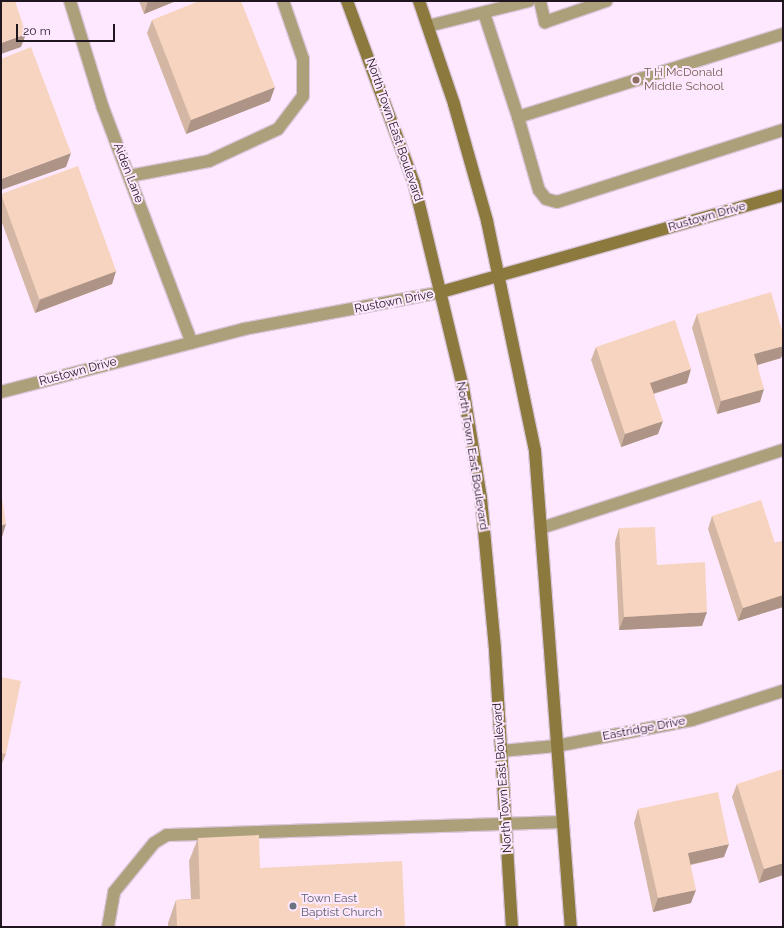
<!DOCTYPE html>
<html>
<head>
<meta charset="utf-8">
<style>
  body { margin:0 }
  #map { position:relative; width:784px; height:928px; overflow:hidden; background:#fee8ff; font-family:Raleway,sans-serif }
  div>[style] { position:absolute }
  .roads { filter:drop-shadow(1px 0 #dac6db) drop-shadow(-1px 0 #dac6db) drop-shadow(0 1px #dac6db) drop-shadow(0 -1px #dac6db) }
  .lane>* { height:12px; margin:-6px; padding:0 6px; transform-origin:6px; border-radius:6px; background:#aca07a }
  .street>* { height:12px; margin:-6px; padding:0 6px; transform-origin:6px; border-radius:6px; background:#aca07a }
  .secondary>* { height:12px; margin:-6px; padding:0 6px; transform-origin:6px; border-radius:6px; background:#8b793e }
  .wall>* { inset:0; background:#d4b6a4 }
  .shaded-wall>* { inset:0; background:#ad9486 }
  .building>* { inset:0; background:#f7d4bf; transform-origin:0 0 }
  .dots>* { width:11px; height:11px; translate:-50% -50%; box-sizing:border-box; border:2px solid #fee8ff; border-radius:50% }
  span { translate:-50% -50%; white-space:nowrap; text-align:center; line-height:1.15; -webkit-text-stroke:4px #fee8ff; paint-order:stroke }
  .education-label { font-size:12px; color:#785e54 }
  .left { translate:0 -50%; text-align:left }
  .street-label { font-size:12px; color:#1f1620 }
  .worship-label { font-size:12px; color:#5b616d }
  .frame { position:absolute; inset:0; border:2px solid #1f1620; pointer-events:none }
  .scale { position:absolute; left:16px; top:24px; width:99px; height:18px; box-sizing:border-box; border:2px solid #1f1620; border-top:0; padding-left:5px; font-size:12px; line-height:14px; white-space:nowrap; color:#1f1620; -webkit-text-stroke:3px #fee8ff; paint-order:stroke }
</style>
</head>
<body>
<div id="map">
  <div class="roads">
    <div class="lane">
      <i style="left:540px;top:1px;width:22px;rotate:77deg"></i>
      <i style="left:545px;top:22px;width:65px;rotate:-19deg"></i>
      <i style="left:484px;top:13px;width:109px;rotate:71.9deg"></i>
      <i style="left:518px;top:117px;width:278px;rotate:-17.4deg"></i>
      <i style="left:428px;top:26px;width:104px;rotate:-13.9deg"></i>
      <i style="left:518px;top:117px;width:76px;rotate:74deg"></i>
      <i style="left:539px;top:190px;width:11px;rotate:52deg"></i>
      <i style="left:546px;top:199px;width:11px;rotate:15deg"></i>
      <i style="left:557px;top:202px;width:237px;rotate:-17.7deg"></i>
      <i style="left:129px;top:176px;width:81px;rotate:-10.6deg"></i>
      <i style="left:209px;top:161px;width:76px;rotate:-24.9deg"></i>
      <i style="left:278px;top:129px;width:41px;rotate:-52.9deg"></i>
      <i style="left:303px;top:96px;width:37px;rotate:-90deg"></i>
      <i style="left:303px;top:59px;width:61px;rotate:-109deg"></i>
      <i style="left:541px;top:528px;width:254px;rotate:-17.9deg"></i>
      <i style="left:108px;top:927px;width:36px;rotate:-80deg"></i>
      <i style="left:114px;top:892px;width:63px;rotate:-50.8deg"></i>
      <i style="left:154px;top:843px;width:15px;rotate:-32deg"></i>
      <i style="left:167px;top:835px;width:396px;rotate:-1.9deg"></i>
    </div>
    <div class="street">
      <i style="left:70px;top:1px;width:112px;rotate:72.9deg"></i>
      <i style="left:103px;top:108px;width:251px;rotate:69.3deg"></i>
      <i style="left:1px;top:392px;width:251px;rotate:-14.5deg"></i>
      <i style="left:244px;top:329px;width:200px;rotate:-10.6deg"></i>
      <i style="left:501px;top:751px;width:55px;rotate:-5.2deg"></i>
      <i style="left:556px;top:746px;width:138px;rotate:-10.8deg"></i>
      <i style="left:692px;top:720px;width:96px;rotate:-17.7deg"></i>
    </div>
    <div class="secondary">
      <i style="left:347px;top:1px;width:194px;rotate:69.8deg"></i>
      <i style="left:414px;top:183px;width:210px;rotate:76.5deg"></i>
      <i style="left:463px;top:387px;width:112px;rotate:80.8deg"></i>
      <i style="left:481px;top:498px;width:153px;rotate:84.7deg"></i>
      <i style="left:495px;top:650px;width:278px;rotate:86.5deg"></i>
      <i style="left:419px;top:1px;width:109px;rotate:71.2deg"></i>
      <i style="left:454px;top:104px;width:122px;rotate:74.2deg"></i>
      <i style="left:487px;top:221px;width:235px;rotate:78.2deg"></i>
      <i style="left:535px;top:451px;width:477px;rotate:85.7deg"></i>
      <i style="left:441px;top:292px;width:355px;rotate:-15.8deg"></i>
    </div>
  </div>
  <div class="wall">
    <i style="clip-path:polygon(139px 1px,176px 1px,144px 14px)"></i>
    <i style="clip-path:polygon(152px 20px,270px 101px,186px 134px,147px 33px)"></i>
    <i style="clip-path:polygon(1px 194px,116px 271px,112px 284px,35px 313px,1px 220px)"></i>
    <i style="clip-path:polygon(697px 314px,781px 358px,758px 365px,760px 402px,717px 414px,692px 328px)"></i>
    <i style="clip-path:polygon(596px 347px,687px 383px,654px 394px,658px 434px,621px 447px,591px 360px)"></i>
    <i style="clip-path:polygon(712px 516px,775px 543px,783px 541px,783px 607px,738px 621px,708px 529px)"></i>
    <i style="clip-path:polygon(619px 528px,657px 565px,702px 626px,619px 630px,615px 542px)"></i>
    <i style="clip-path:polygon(1px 677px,6px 754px,1px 766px)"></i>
    <i style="clip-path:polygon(737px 784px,783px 875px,759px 883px,732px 797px)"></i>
    <i style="clip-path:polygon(638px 809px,724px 857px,691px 865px,691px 903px,653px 912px,634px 823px)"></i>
    <i style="clip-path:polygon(198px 838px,260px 868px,405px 927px,168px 927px,168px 923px,176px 900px,191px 899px,189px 861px)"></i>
  </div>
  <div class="shaded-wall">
    <i style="clip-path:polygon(148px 1px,176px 1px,144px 14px)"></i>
    <i style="clip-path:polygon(26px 34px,21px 47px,1px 54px,1px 43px)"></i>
    <i style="clip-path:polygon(275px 87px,270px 101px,186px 134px,191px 120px)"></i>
    <i style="clip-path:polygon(71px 153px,66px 167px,1px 190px,1px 179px)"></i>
    <i style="clip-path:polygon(116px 271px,112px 284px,35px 313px,40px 300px)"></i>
    <i style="clip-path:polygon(783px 346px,783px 353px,781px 358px,750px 367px,754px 354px)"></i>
    <i style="clip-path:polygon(691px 369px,687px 383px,645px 396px,650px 383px)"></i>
    <i style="clip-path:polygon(764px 389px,760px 402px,717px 414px,721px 401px)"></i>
    <i style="clip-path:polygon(663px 421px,658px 434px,621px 447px,625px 434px)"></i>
    <i style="clip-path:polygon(6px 524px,2px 537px,1px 538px,1px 525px)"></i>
    <i style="clip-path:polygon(783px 595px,783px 607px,738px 621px,743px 608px)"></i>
    <i style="clip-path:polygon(707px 612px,702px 626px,619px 630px,624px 617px)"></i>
    <i style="clip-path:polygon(729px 844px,724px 857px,683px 866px,688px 853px)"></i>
    <i style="clip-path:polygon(783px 863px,783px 875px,759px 883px,764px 869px)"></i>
    <i style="clip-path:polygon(696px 890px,691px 903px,653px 912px,658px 898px)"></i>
  </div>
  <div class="building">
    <i style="clip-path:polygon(1px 1px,15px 1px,26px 34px,1px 43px)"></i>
    <i style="clip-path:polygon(199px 1px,241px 1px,275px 87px,191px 120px,152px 20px)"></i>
    <i style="clip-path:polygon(31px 47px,71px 153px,1px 179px,1px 59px)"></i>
    <i style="left:78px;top:166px;width:112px;height:82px;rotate:70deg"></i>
    <i style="clip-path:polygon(771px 292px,783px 334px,783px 346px,754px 354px,764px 389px,721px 401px,697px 314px)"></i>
    <i style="clip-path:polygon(675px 320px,691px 369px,650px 383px,663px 421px,625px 434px,596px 347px)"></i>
    <i style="clip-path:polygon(1px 492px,6px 524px,1px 525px)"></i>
    <i style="clip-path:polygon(761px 500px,775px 543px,783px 541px,783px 595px,743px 608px,712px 516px)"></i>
    <i style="clip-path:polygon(655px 527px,657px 565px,705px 562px,707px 612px,624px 617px,619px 528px)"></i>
    <i style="clip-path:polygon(1px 677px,21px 681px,6px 754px,1px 753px)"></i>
    <i style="clip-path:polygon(783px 769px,783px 863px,764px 869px,737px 784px)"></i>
    <i style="clip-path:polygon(718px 792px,729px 844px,688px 853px,696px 890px,658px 898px,638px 809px)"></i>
    <i style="clip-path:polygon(259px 835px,260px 868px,402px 861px,405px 927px,177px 927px,176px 900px,200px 899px,198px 838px)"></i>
  </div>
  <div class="dots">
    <i style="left:636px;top:80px;background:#8d6e63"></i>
    <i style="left:293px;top:906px;background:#6b7280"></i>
  </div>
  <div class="education-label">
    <span class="left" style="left:644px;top:80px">T H McDonald<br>Middle School</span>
  </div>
  <div class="street-label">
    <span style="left:394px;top:130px;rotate:71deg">North Town East Boulevard</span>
    <span style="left:128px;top:173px;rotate:69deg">Aiden Lane</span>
    <span style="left:707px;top:217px;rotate:-16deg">Rustown Drive</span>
    <span style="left:394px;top:302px;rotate:-11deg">Rustown Drive</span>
    <span style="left:78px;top:372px;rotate:-15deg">Rustown Drive</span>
    <span style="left:472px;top:456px;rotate:81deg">North Town East Boulevard</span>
    <span style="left:644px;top:729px;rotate:-11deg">Eastridge Drive</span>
    <span style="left:503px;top:778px;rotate:-94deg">North Town East Boulevard</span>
  </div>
  <div class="worship-label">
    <span class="left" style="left:301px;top:906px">Town East<br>Baptist Church</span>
  </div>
  <div class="frame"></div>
  <div class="scale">20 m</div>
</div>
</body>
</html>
